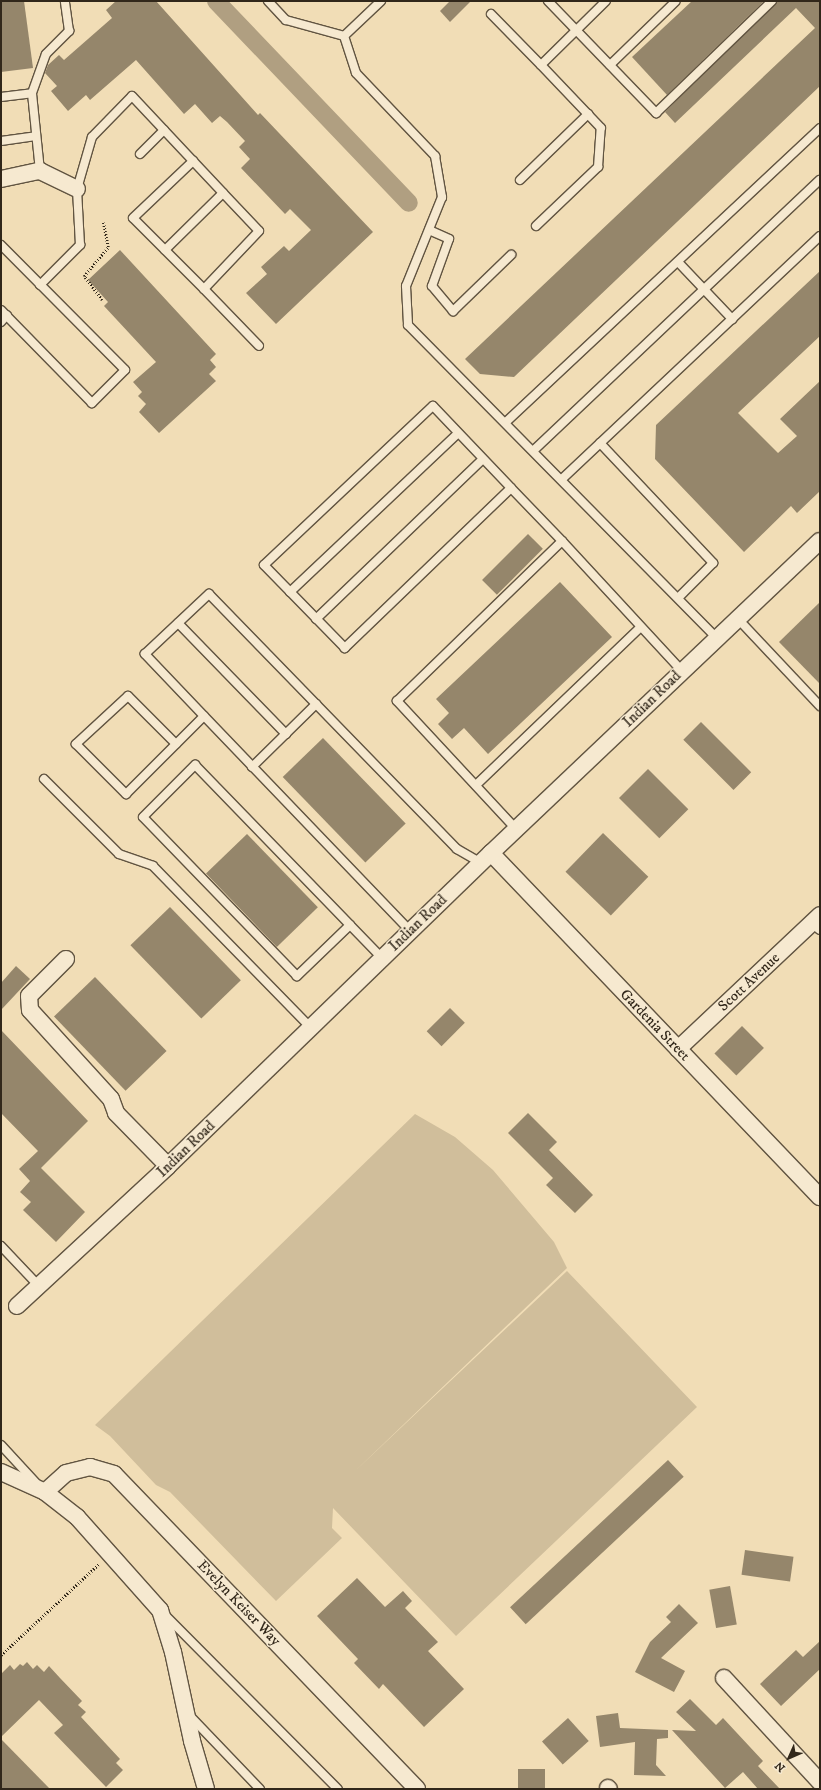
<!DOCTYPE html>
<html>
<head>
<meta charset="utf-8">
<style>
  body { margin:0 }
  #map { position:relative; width:821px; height:1790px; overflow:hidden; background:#f1ddb6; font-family:"IM FELL DW Pica",serif }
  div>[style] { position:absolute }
  .green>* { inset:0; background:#d0be9b }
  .canal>* { height:18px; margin:-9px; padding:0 9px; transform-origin:9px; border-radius:9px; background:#b09f81 }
  .building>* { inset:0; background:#95866b; transform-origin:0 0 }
  .path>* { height:2.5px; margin-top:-1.25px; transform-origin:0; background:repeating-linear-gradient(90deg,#31271a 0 1px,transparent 0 3px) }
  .roads { filter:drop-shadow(1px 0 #615441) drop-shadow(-1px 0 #615441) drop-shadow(0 1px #615441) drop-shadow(0 -1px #615441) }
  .lane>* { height:8px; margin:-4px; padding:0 4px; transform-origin:4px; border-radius:4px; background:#f6e9d0 }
  .street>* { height:16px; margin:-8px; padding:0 8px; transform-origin:8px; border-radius:8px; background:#f6e9d0 }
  span { translate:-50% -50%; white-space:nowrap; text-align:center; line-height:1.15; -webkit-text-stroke:3px #f6e9d0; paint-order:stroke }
  .street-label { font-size:15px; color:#31271a }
  .frame { position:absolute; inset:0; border:2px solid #31271a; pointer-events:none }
  .north { position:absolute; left:769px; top:1738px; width:40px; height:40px; -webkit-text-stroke:3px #f6e9d0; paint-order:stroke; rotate:225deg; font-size:11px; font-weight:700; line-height:16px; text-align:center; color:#31271a }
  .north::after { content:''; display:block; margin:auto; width:14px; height:18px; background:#31271a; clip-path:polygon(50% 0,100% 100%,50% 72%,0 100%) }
</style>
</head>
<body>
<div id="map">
  <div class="green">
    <i style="clip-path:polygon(415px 1114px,455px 1137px,493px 1170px,554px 1242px,567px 1268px,353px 1473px,567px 1271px,697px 1407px,456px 1636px,333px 1508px,332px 1528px,342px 1538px,276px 1601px,170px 1492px,156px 1485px,110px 1436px,95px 1425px)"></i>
  </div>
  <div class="canal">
    <i style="left:216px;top:1px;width:279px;rotate:46.3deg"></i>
  </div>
  <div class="building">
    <i style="clip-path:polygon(1px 1px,24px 1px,33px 68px,1px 72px)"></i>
    <i style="clip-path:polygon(116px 1px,156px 1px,258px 115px,260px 113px,373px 232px,276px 324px,246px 293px,267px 274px,261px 267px,284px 246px,289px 251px,311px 230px,290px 209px,285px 214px,241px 168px,250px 159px,239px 147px,245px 141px,227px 122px,220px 116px,212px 123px,195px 104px,184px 114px,136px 60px,90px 100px,86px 95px,68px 111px,51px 91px,57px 86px,45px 73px,48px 65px,59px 55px,64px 60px,112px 18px,106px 10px)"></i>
    <i style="clip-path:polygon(450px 1px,471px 1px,450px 22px,440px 11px)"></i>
    <i style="clip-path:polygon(692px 1px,764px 1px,667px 95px,632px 57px)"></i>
    <i style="clip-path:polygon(777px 1px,820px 1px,820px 86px,514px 377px,480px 374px,465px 359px,815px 28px,796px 8px,675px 123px,665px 112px)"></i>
    <i style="clip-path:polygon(120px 250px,216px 354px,210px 360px,216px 367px,209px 374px,216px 381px,159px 433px,139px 412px,146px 404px,138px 396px,142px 392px,133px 382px,156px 362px,104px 306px,108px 302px,88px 280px)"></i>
    <i style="clip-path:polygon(820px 271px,820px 336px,738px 413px,778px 453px,797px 436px,780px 419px,820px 381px,820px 491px,797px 513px,791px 506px,744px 552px,655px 459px,656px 425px)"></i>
    <i style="left:528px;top:534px;width:21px;height:65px;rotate:45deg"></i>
    <i style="clip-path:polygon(560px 582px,612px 637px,488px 754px,464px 728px,452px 739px,438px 724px,449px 713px,436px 699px)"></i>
    <i style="clip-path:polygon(820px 602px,820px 684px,779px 642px)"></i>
    <i style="left:701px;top:722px;width:71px;height:25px;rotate:45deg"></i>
    <i style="left:323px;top:738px;width:119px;height:56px;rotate:46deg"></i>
    <i style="left:648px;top:769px;width:57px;height:41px;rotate:45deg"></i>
    <i style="left:603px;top:833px;width:63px;height:54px;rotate:44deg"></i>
    <i style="left:247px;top:834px;width:102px;height:57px;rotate:46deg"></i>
    <i style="left:170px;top:907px;width:102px;height:55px;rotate:46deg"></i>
    <i style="clip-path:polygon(16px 966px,30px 979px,1px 1010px,1px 983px)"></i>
    <i style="left:95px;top:977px;width:103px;height:57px;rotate:46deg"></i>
    <i style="left:450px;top:1008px;width:21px;height:33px;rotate:45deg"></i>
    <i style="left:742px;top:1026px;width:31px;height:39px;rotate:45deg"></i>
    <i style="clip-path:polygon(1px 1030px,88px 1121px,41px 1168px,85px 1212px,56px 1242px,23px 1210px,31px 1202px,20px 1192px,30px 1181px,19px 1169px,38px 1151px,1px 1113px)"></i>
    <i style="clip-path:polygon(528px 1113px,557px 1142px,549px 1150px,593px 1195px,575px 1213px,546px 1185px,553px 1178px,508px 1133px)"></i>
    <i style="left:668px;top:1460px;width:23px;height:216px;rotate:47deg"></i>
    <i style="left:745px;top:1550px;width:49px;height:25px;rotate:8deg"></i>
    <i style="clip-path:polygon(357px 1578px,385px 1607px,403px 1591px,412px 1601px,405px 1608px,438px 1642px,428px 1651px,464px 1689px,424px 1727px,383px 1684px,379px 1689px,354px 1663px,358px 1659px,317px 1616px)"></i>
    <i style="left:730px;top:1586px;width:39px;height:21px;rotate:80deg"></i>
    <i style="clip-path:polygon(679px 1604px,698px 1623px,661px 1658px,685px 1671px,674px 1692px,635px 1672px,650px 1642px,671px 1622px,666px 1617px)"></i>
    <i style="clip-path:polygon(820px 1641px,820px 1669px,781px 1706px,760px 1684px,796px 1650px,803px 1657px)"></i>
    <i style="clip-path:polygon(27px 1662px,33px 1669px,37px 1665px,44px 1672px,49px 1666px,60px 1678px,82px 1701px,78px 1705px,86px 1712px,81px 1717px,120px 1759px,116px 1763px,123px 1770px,106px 1787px,54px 1733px,63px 1725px,39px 1700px,1px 1737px,1px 1674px,10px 1665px,14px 1670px,20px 1664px,23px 1666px)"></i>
    <i style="clip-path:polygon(690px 1699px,716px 1725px,723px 1718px,763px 1761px,758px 1766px,780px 1789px,758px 1789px,743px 1772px,725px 1788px,672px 1730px,696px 1731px,676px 1712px)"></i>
    <i style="clip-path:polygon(618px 1713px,620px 1728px,668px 1730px,668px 1738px,657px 1739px,656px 1765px,666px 1776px,634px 1775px,635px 1742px,600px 1747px,596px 1716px)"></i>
    <i style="left:568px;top:1718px;width:31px;height:35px;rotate:48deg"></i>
    <i style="clip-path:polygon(1px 1739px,50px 1789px,1px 1789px)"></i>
    <i style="left:518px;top:1769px;width:27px;height:20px"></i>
  </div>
  <div class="path">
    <i style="left:102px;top:300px;width:30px;rotate:-127deg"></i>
    <i style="left:84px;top:276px;width:38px;rotate:-50deg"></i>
    <i style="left:108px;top:247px;width:25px;rotate:-101deg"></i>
    <i style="left:1px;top:1655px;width:134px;rotate:-42.9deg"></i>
  </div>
  <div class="roads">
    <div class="lane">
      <i style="left:268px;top:1px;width:26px;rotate:47deg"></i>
      <i style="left:286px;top:20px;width:60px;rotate:15.4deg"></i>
      <i style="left:381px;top:1px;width:51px;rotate:136.6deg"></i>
      <i style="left:344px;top:36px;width:39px;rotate:72deg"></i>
      <i style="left:356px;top:73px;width:115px;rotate:46.4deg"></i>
      <i style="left:435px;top:156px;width:42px;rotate:80.3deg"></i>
      <i style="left:442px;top:197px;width:96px;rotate:112deg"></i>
      <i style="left:406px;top:286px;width:39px;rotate:87deg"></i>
      <i style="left:408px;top:325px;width:440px;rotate:45.4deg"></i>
      <i style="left:548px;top:1px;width:156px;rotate:46deg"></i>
      <i style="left:656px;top:113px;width:161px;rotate:-44deg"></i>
      <i style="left:491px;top:14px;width:71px;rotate:45.6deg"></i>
      <i style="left:610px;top:65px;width:91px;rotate:-44.1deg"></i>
      <i style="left:1px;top:97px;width:31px;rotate:-7deg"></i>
      <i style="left:1px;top:141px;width:35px;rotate:-8deg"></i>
      <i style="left:140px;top:154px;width:34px;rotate:-45deg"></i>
      <i style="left:40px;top:171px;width:78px;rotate:-95.9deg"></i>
      <i style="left:32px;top:93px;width:41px;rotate:-70.3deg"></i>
      <i style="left:46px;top:54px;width:33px;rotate:-45deg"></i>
      <i style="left:69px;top:31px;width:30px;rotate:-98deg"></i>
      <i style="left:520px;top:180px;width:95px;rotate:-44.1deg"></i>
      <i style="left:536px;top:226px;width:86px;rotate:-43.6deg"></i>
      <i style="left:598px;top:167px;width:39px;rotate:-86deg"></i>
      <i style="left:601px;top:128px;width:87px;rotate:-133.6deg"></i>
      <i style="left:541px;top:65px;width:91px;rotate:-44.6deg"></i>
      <i style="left:429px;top:230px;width:22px;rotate:24deg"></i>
      <i style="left:449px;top:239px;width:50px;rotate:109.9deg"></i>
      <i style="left:432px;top:286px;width:33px;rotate:50deg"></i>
      <i style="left:453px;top:311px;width:81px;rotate:-44deg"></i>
      <i style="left:1px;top:245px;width:176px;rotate:45.2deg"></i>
      <i style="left:125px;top:370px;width:47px;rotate:135deg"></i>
      <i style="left:92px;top:403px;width:130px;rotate:-134.4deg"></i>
      <i style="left:165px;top:250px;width:81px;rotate:-44.5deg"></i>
      <i style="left:678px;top:262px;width:79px;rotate:46.5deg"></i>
      <i style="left:40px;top:285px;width:57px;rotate:-45deg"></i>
      <i style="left:80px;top:245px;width:56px;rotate:-93.1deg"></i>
      <i style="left:77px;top:189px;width:54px;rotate:-73.9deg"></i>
      <i style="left:92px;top:137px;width:57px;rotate:-45.7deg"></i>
      <i style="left:132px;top:96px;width:89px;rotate:46.8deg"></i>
      <i style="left:193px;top:161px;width:44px;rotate:46.8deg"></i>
      <i style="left:223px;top:193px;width:52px;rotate:46.5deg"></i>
      <i style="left:259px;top:231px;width:80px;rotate:133.5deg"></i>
      <i style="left:204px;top:289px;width:100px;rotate:-135deg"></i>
      <i style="left:133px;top:218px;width:83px;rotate:-43.5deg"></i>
      <i style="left:204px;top:289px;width:79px;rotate:46deg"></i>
      <i style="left:1px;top:322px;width:9px;rotate:-49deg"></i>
      <i style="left:506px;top:422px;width:430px;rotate:-43.1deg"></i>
      <i style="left:600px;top:443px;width:165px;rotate:46.7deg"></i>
      <i style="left:713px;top:563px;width:49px;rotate:135deg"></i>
      <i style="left:534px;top:450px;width:393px;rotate:-43.4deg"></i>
      <i style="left:562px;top:479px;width:354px;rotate:-43.3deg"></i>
      <i style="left:511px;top:488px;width:231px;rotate:136.1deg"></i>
      <i style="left:345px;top:648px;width:116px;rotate:-134.3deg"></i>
      <i style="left:264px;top:565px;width:232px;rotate:-43.3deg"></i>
      <i style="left:433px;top:406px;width:113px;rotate:46.4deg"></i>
      <i style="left:511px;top:488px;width:74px;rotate:46.1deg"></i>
      <i style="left:290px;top:592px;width:231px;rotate:-43.4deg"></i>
      <i style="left:737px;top:618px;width:121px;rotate:46.7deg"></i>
      <i style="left:316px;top:619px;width:231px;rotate:-43.8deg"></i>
      <i style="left:178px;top:623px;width:155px;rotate:45.8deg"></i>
      <i style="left:204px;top:716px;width:86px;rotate:-133.6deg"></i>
      <i style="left:145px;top:654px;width:88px;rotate:-43.2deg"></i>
      <i style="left:209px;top:594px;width:356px;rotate:45.8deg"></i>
      <i style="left:457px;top:849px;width:28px;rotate:30deg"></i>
      <i style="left:176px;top:744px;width:68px;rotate:-135deg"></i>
      <i style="left:128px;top:696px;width:71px;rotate:137.3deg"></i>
      <i style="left:76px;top:744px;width:71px;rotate:45deg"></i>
      <i style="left:126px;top:794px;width:110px;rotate:-45deg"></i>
      <i style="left:204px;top:716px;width:298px;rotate:46.2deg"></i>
      <i style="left:252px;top:767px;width:90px;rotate:-44.5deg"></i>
      <i style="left:44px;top:779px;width:106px;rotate:45deg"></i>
      <i style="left:119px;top:854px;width:36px;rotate:19deg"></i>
      <i style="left:153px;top:866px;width:226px;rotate:45.7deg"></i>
      <i style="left:476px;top:785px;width:228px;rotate:-43.8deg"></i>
      <i style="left:516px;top:829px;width:175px;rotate:-132.9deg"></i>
      <i style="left:397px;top:701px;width:230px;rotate:-44.1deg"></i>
      <i style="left:562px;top:541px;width:177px;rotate:47.3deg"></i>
      <i style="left:811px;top:923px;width:11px;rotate:38deg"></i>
      <i style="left:350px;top:925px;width:74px;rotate:136.1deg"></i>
      <i style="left:297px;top:976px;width:221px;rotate:-134.1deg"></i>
      <i style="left:143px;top:817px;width:74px;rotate:-45deg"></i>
      <i style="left:195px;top:765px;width:223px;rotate:45.9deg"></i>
      <i style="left:350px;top:925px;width:46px;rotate:45.9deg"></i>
      <i style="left:1px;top:1246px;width:54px;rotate:46.5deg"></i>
      <i style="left:1px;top:1445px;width:53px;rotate:47.3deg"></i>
      <i style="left:165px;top:1615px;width:245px;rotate:45.2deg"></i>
      <i style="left:190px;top:1716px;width:101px;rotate:46.2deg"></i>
    </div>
    <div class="street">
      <i style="left:1px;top:179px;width:40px;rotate:-12deg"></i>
      <i style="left:40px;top:171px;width:41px;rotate:25.9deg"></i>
      <i style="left:491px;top:853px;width:476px;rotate:46.3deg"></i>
      <i style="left:66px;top:959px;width:52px;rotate:135deg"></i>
      <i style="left:29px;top:996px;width:14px;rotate:86deg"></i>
      <i style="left:30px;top:1010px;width:120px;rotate:47.7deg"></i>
      <i style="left:111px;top:1099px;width:15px;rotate:70deg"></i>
      <i style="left:116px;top:1113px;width:74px;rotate:45.5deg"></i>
      <i style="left:678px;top:1049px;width:195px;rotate:-43.3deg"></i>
      <i style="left:17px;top:1306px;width:206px;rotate:-42.8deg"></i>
      <i style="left:168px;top:1166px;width:450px;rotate:-44.1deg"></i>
      <i style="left:491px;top:853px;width:453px;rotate:-43.5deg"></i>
      <i style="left:1px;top:1472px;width:48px;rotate:24.4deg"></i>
      <i style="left:45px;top:1492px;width:41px;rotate:38deg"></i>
      <i style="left:77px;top:1517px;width:125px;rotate:48.3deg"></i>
      <i style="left:160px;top:1610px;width:44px;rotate:72.8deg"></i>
      <i style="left:173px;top:1652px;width:91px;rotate:77.9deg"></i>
      <i style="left:192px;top:1741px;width:50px;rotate:73.7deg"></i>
      <i style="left:45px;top:1492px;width:28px;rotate:-42deg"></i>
      <i style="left:66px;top:1473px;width:25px;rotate:-14deg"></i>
      <i style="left:90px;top:1467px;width:25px;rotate:16deg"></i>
      <i style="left:114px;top:1474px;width:437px;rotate:46.1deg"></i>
      <i style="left:724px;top:1678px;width:142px;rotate:47.3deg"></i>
      <i style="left:608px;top:1788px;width:1px;rotate:45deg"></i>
    </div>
  </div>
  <div class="street-label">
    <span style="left:652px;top:699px;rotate:-44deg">Indian Road</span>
    <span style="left:418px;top:923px;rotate:-44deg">Indian Road</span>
    <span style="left:749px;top:982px;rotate:-43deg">Scott Avenue</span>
    <span style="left:655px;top:1025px;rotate:46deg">Gardenia Street</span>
    <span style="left:186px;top:1149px;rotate:-44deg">Indian Road</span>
    <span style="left:239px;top:1603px;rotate:46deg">Evelyn Keiser Way</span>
  </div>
  <div class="frame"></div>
  <div class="north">N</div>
</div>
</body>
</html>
